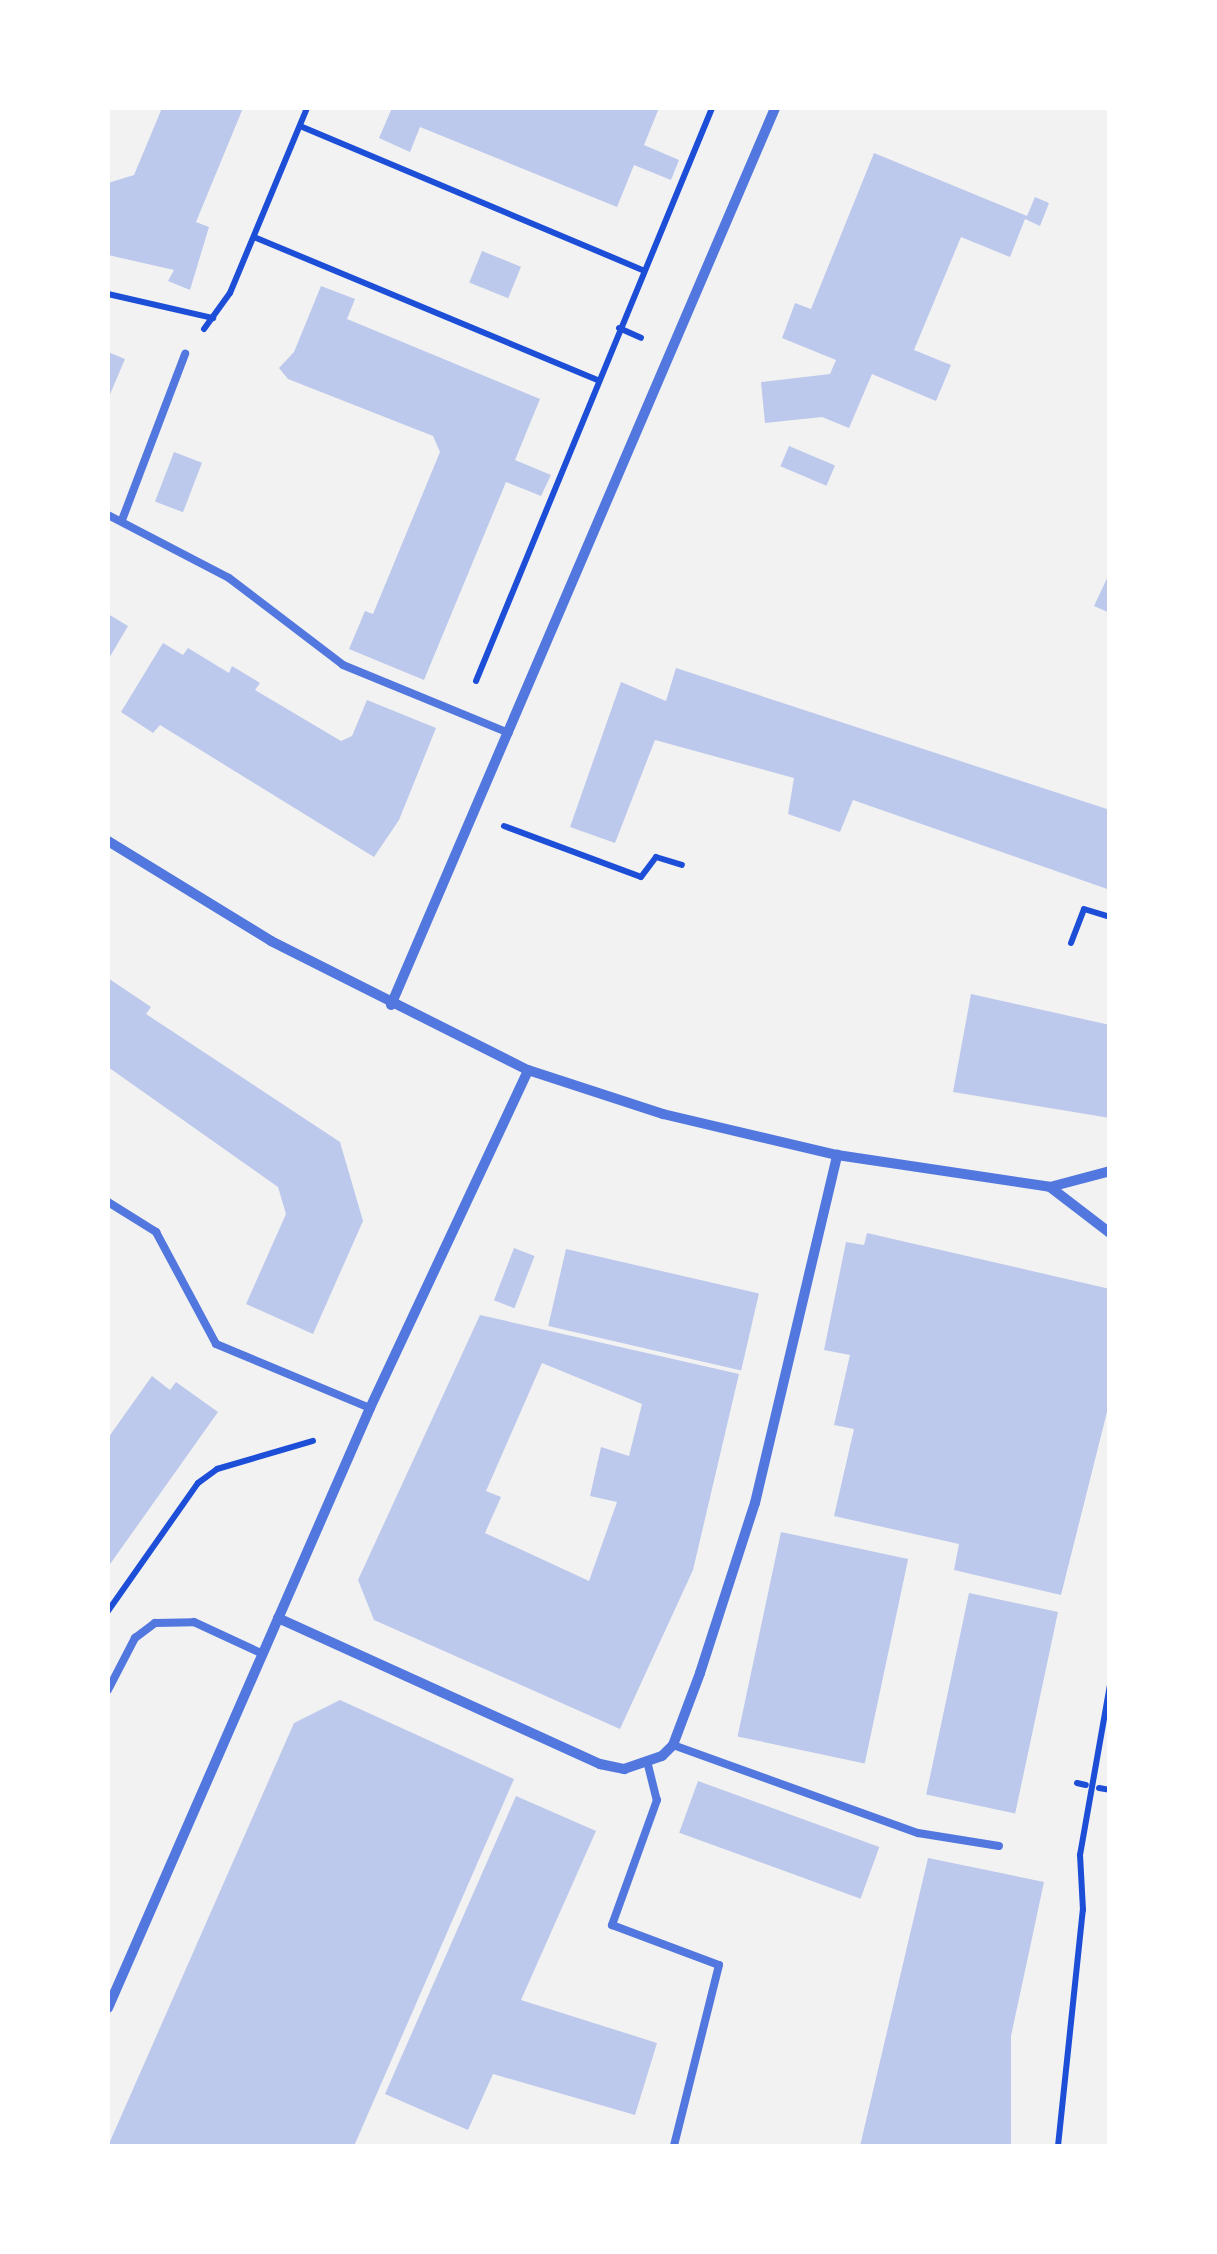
<!DOCTYPE html>
<html>
<head>
<meta charset="utf-8">
<style>
  body { margin:0 }
  #map { position:relative; width:1217px; height:2254px; overflow:hidden; background:#f2f2f2; font-family:"Open Sans",sans-serif }
  div>[style] { position:absolute }
  .building>* { inset:0; background:#bdc9ec; transform-origin:0 0 }
  .path>* { height:6px; margin:-3px; padding:0 3px; transform-origin:3px; border-radius:3px; background:#1d4ed8 }
  .service>* { height:8px; margin:-4px; padding:0 4px; transform-origin:4px; border-radius:4px; background:#5277de }
  .minor>* { height:10px; margin:-5px; padding:0 5px; transform-origin:5px; border-radius:5px; background:#5277de }
  span { translate:-50% -50%; white-space:nowrap; text-align:center; line-height:1.15; -webkit-text-stroke:8px #fff; paint-order:stroke }
  .frame { position:absolute; inset:0; border:110px solid #fff; pointer-events:none }
</style>
</head>
<body>
<div id="map">
  <div class="building">
    <i style="clip-path:polygon(162px 108px,243px 108px,196px 222px,209px 227px,190px 290px,168px 281px,174px 270px,108px 255px,108px 183px,134px 175px)"></i>
    <i style="clip-path:polygon(392px 108px,659px 108px,644px 145px,679px 160px,671px 180px,634px 165px,617px 207px,420px 127px,410px 152px,379px 138px)"></i>
    <i style="clip-path:polygon(874px 153px,1027px 216px,1035px 197px,1049px 203px,1040px 226px,1025px 219px,1010px 257px,961px 237px,914px 350px,951px 365px,936px 401px,872px 374px,849px 428px,822px 417px,765px 423px,761px 382px,830px 374px,836px 360px,782px 338px,795px 303px,811px 309px)"></i>
    <i style="left:482px;top:251px;width:42px;height:34px;rotate:22deg"></i>
    <i style="clip-path:polygon(321px 286px,355px 299px,347px 319px,540px 399px,515px 460px,551px 475px,541px 496px,506px 482px,424px 680px,349px 649px,365px 611px,373px 614px,440px 452px,433px 436px,288px 379px,279px 368px,294px 352px)"></i>
    <i style="clip-path:polygon(108px 352px,125px 359px,108px 399px)"></i>
    <i style="left:789px;top:446px;width:50px;height:22px;rotate:23deg"></i>
    <i style="left:174px;top:452px;width:30px;height:53px;rotate:21deg"></i>
    <i style="clip-path:polygon(1110px 572px,1110px 613px,1094px 606px)"></i>
    <i style="clip-path:polygon(108px 614px,128px 626px,108px 660px)"></i>
    <i style="clip-path:polygon(163px 643px,183px 655px,188px 648px,229px 673px,232px 666px,260px 683px,255px 690px,341px 741px,352px 736px,367px 700px,436px 728px,399px 820px,374px 857px,160px 725px,153px 733px,121px 712px)"></i>
    <i style="clip-path:polygon(676px 668px,1110px 810px,1110px 890px,853px 800px,840px 832px,788px 814px,794px 778px,655px 740px,615px 843px,570px 827px,621px 682px,666px 701px)"></i>
    <i style="clip-path:polygon(108px 978px,151px 1007px,146px 1014px,340px 1142px,363px 1221px,313px 1334px,246px 1304px,286px 1214px,278px 1187px,108px 1067px)"></i>
    <i style="clip-path:polygon(971px 994px,1110px 1025px,1110px 1118px,953px 1092px)"></i>
    <i style="clip-path:polygon(867px 1233px,1110px 1289px,1110px 1400px,1061px 1595px,954px 1570px,959px 1544px,834px 1516px,854px 1429px,834px 1425px,850px 1355px,824px 1350px,846px 1242px,864px 1245px)"></i>
    <i style="left:514px;top:1248px;width:22px;height:56px;rotate:21deg"></i>
    <i style="left:566px;top:1249px;width:198px;height:79px;rotate:13deg"></i>
    <i style="clip-path:polygon(evenodd,480px 1315px,739px 1374px,693px 1570px,620px 1729px,374px 1620px,358px 1580px,480px 1315px,542px 1363px,642px 1404px,629px 1456px,601px 1447px,590px 1496px,617px 1502px,589px 1581px,485px 1533px,501px 1497px,486px 1491px,542px 1363px)"></i>
    <i style="clip-path:polygon(152px 1376px,170px 1390px,176px 1382px,218px 1412px,108px 1567px,108px 1438px)"></i>
    <i style="left:781px;top:1532px;width:130px;height:209px;rotate:12deg"></i>
    <i style="left:969px;top:1593px;width:91px;height:206px;rotate:12deg"></i>
    <i style="clip-path:polygon(340px 1700px,514px 1779px,354px 2146px,108px 2146px,294px 1723px)"></i>
    <i style="left:698px;top:1781px;width:193px;height:55px;rotate:20deg"></i>
    <i style="clip-path:polygon(516px 1796px,596px 1831px,521px 2000px,657px 2043px,635px 2115px,493px 2074px,468px 2130px,385px 2094px)"></i>
    <i style="clip-path:polygon(928px 1858px,1044px 1882px,1011px 2036px,1011px 2146px,860px 2146px)"></i>
  </div>
  <div class="path">
    <i style="left:300px;top:126px;width:372px;rotate:22.8deg"></i>
    <i style="left:254px;top:237px;width:372px;rotate:22.6deg"></i>
    <i style="left:108px;top:294px;width:108px;rotate:12.9deg"></i>
    <i style="left:619px;top:328px;width:24px;rotate:24deg"></i>
    <i style="left:204px;top:329px;width:44px;rotate:-54.2deg"></i>
    <i style="left:230px;top:293px;width:200px;rotate:-67.4deg"></i>
    <i style="left:476px;top:681px;width:620px;rotate:-67.61deg"></i>
    <i style="left:504px;top:826px;width:146px;rotate:20.4deg"></i>
    <i style="left:641px;top:877px;width:25px;rotate:-53deg"></i>
    <i style="left:656px;top:857px;width:27px;rotate:17deg"></i>
    <i style="left:1071px;top:943px;width:36px;rotate:-69deg"></i>
    <i style="left:1084px;top:909px;width:27px;rotate:17deg"></i>
    <i style="left:108px;top:1611px;width:156px;rotate:-54.9deg"></i>
    <i style="left:198px;top:1483px;width:24px;rotate:-36deg"></i>
    <i style="left:217px;top:1469px;width:100px;rotate:-16.3deg"></i>
    <i style="left:1077px;top:1783px;width:9px;rotate:13deg"></i>
    <i style="left:1099px;top:1788px;width:11px;rotate:10deg"></i>
    <i style="left:1058px;top:2146px;width:237px;rotate:-84deg"></i>
    <i style="left:1083px;top:1910px;width:55px;rotate:-93.1deg"></i>
    <i style="left:1080px;top:1855px;width:174px;rotate:-80deg"></i>
  </div>
  <div class="service">
    <i style="left:108px;top:515px;width:136px;rotate:27.5deg"></i>
    <i style="left:229px;top:578px;width:143px;rotate:37.3deg"></i>
    <i style="left:343px;top:665px;width:179px;rotate:22.3deg"></i>
    <i style="left:122px;top:520px;width:178px;rotate:-69.2deg"></i>
    <i style="left:108px;top:1202px;width:57px;rotate:32deg"></i>
    <i style="left:156px;top:1232px;width:127px;rotate:61.8deg"></i>
    <i style="left:216px;top:1344px;width:167px;rotate:22.6deg"></i>
    <i style="left:108px;top:1690px;width:59px;rotate:-62.6deg"></i>
    <i style="left:135px;top:1638px;width:25px;rotate:-37deg"></i>
    <i style="left:155px;top:1623px;width:39px;rotate:-1deg"></i>
    <i style="left:194px;top:1622px;width:76px;rotate:24.9deg"></i>
    <i style="left:673px;top:1745px;width:260px;rotate:19.8deg"></i>
    <i style="left:918px;top:1833px;width:82px;rotate:9.1deg"></i>
    <i style="left:648px;top:1765px;width:36px;rotate:76deg"></i>
    <i style="left:657px;top:1800px;width:133px;rotate:109.8deg"></i>
    <i style="left:612px;top:1925px;width:114px;rotate:20.5deg"></i>
    <i style="left:719px;top:1965px;width:187px;rotate:104deg"></i>
  </div>
  <div class="minor">
    <i style="left:108px;top:841px;width:191px;rotate:31.5deg"></i>
    <i style="left:271px;top:941px;width:288px;rotate:26.7deg"></i>
    <i style="left:528px;top:1070px;width:142px;rotate:18.1deg"></i>
    <i style="left:663px;top:1114px;width:179px;rotate:13.3deg"></i>
    <i style="left:837px;top:1155px;width:215px;rotate:8.5deg"></i>
    <i style="left:1050px;top:1187px;width:62px;rotate:-14.9deg"></i>
    <i style="left:391px;top:1005px;width:976px;rotate:-66.82deg"></i>
    <i style="left:1050px;top:1187px;width:76px;rotate:37.5deg"></i>
    <i style="left:278px;top:1618px;width:354px;rotate:24.4deg"></i>
    <i style="left:600px;top:1764px;width:25px;rotate:12deg"></i>
    <i style="left:624px;top:1769px;width:40px;rotate:-18.9deg"></i>
    <i style="left:662px;top:1756px;width:16px;rotate:-45deg"></i>
    <i style="left:673px;top:1745px;width:77px;rotate:-69.4deg"></i>
    <i style="left:700px;top:1673px;width:179px;rotate:-72.1deg"></i>
    <i style="left:755px;top:1503px;width:358px;rotate:-76.7deg"></i>
    <i style="left:108px;top:2008px;width:655px;rotate:-66.41deg"></i>
    <i style="left:370px;top:1408px;width:373px;rotate:-64.9deg"></i>
  </div>
  <div class="frame"></div>
</div>
</body>
</html>
